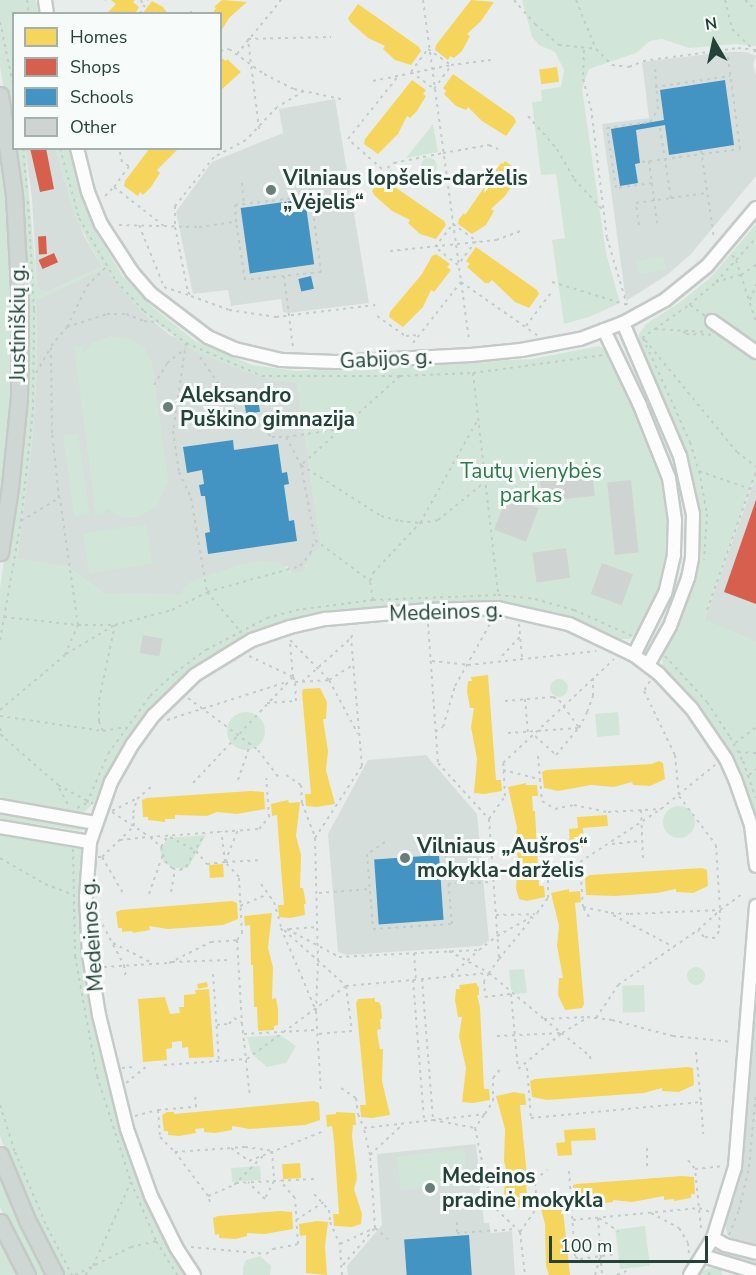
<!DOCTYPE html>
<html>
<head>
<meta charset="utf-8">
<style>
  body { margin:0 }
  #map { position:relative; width:756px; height:1275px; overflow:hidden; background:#e8edeb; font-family:"Nunito Sans",sans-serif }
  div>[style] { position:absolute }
  .built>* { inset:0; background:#d6dedb }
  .green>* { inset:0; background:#d1e6d8; transform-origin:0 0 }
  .round { border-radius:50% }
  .homes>* { inset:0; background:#f6d55c; transform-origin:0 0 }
  .shops>* { inset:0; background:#d6604d; transform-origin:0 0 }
  .schools>* { inset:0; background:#4393c3; transform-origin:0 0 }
  .building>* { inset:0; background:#cfd4d2; transform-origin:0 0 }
  .path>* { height:2px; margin-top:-1px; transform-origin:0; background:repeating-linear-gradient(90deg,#c3ccca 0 3px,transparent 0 7.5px) }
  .roads { filter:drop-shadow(2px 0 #c5cac8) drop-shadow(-2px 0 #c5cac8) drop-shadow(0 2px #c5cac8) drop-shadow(0 -2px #c5cac8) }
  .minor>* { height:12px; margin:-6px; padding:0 6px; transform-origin:6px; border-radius:6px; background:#fcfcfc }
  .major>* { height:15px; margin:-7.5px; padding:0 7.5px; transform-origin:7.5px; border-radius:7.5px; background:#cfd7d5 }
  .dots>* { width:16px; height:16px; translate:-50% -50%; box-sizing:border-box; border:3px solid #f7fbf9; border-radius:50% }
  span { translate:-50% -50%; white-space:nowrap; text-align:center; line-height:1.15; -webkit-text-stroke:6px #f7fbf9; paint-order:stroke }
  .poi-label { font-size:21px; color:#24423a; font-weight:700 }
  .left { translate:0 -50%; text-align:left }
  .street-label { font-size:21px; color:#24423a }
  .park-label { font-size:21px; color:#2d7a4b }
  .legend { position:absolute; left:12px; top:12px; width:210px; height:138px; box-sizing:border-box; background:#f7fbf9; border:2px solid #a3b1ad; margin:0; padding:8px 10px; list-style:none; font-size:18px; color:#24423a }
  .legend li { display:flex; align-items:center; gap:12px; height:30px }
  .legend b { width:30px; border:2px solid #a3b1ad }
  .north { position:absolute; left:684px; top:12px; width:60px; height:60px; -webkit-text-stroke:4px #f7fbf9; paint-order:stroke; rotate:351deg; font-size:16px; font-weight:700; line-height:24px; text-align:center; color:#24423a }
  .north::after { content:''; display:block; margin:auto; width:21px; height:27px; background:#24423a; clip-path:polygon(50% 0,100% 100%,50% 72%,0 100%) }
  .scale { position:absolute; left:549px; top:1236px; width:159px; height:27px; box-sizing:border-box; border:3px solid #24423a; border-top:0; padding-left:8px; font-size:18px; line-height:21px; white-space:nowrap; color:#24423a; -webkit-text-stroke:4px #f7fbf9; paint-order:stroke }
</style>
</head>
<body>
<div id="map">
  <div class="built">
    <i style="clip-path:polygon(725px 52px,746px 52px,756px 56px,753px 65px,756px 75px,756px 176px,691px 254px,667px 275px,626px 301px,602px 124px,649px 118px,642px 62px)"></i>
    <i style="clip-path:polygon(335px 99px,369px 303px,288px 313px,283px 312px,281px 299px,231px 306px,228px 290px,193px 294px,176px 212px,212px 162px,283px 133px,279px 109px)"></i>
    <i style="clip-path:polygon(25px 149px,56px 149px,64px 179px,83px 234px,102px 267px,45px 293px,37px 288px,32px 198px)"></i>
    <i style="clip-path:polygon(104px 268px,143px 313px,170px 335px,271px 380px,297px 382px,321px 546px,305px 566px,304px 572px,292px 575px,287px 566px,186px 586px,181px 595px,105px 594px,68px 567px,17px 559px,33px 433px,37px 366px,36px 300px)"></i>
    <i style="clip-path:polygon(753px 484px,756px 485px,756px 642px,704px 620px)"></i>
    <i style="clip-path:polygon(426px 755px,477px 814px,489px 941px,480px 946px,347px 955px,338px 952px,328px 834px,368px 760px)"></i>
    <i style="clip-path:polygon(756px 984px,756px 1247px,733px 1240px,727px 1234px,725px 1223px,742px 1161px)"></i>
    <i style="clip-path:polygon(476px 1144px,484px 1223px,489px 1223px,491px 1233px,512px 1231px,515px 1275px,348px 1275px,347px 1266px,382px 1225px,377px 1154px)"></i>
  </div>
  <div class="green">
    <i style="clip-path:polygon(0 0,36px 0,38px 13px,14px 14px,13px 147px,0 66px)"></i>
    <i style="clip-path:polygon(522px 0,756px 0,756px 46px,736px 44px,689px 48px,662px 39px,650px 41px,636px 53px,589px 69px,582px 89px,606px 253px,620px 303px,589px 317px,564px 324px,552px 240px,565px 238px,556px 174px,541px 175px,532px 102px,542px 101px,541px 90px,561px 87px,564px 70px,555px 52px,539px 45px,532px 37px)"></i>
    <i style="clip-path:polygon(433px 124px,438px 152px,406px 158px)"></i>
    <i style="clip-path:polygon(0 131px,12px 250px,14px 362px,0 513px)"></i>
    <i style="clip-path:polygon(evenodd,14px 149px,25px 149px,37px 288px,45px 293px,102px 267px,75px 217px,68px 194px,56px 149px,68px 149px,95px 230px,122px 275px,150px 305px,195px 341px,252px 365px,296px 371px,532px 359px,599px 346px,608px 350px,655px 457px,669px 516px,670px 537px,665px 570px,657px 592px,636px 634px,630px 639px,616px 639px,552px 613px,502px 603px,473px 602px,348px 611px,297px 619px,242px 638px,216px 653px,176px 685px,153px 708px,122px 747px,95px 801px,86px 811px,79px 813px,0 801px,0 588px,20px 449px,14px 149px,104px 269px,143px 313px,194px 351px,251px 374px,271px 380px,297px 382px,321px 546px,311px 555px,303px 572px,292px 575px,282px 563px,260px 561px,239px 565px,193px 581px,186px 586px,180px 595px,105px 594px,68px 567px,17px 558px,33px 433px,37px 366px,36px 300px,104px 269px)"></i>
    <i class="round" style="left:421px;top:158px;width:16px;height:16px"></i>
    <i style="clip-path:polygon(756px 224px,756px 485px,752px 484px,704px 619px,756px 642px,756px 818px,739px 774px,721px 738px,698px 707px,662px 667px,663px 648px,691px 588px,700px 543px,700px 518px,688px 458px,639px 343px,639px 334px,646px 324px,679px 303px,710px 278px)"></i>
    <i style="left:663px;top:256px;width:13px;height:27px;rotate:77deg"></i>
    <i style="clip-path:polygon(110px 336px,133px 340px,144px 348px,152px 363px,168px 481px,157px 506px,138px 517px,123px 517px,105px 508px,105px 514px,96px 515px,74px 347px,82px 346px,84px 353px,92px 343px)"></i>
    <i style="left:78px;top:434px;width:81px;height:15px;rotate:82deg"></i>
    <i style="left:146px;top:524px;width:40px;height:64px;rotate:81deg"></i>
    <i class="round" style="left:550px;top:679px;width:18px;height:18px"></i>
    <i class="round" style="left:227px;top:712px;width:38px;height:38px"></i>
    <i style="left:618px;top:712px;width:23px;height:23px;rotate:85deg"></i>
    <i class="round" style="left:663px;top:806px;width:32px;height:32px"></i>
    <i style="clip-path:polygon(0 813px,80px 826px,82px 831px,0 819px)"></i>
    <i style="clip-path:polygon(0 831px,78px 845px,83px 851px,80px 891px,81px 935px,101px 1053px,113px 1102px,150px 1207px,169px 1248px,187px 1275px,65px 1275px,22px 1195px,0 1136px)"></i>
    <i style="clip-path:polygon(206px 835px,188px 868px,176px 868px,164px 863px,160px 850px,168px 838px)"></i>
    <i class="round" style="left:687px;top:967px;width:18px;height:18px"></i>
    <i style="clip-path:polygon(524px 969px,527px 993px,516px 994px,511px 990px,509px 970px)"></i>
    <i style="left:644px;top:985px;width:27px;height:22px;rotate:88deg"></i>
    <i style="clip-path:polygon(280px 1035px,296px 1046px,286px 1063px,267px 1067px,252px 1054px,247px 1037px)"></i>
    <i style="left:464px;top:1149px;width:33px;height:68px;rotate:83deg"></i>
    <i style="left:260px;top:1166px;width:14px;height:29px;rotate:86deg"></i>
    <i style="clip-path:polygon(0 1174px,24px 1230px,49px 1275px,34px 1275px,4px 1216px,0 1207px)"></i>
    <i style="left:645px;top:1226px;width:40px;height:30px;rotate:83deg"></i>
    <i style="clip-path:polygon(0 1240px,9px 1257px,18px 1275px,0 1275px)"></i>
    <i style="clip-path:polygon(713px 1248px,756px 1259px,756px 1266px,712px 1254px)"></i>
    <i style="clip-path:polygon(260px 1256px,271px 1266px,270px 1275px,243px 1275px,243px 1267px,246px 1260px)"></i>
    <i style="clip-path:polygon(715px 1267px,721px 1269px,722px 1275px,699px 1275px,704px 1270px)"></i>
  </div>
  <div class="homes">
    <i style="clip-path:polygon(111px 0,135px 0,133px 2px,139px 7px,135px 14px,106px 14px,116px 4px)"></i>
    <i style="clip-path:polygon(222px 0,247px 2px,229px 18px,220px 33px,220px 14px,212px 14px,216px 8px,214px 7px)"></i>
    <i style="clip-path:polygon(471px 0,494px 2px,481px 21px,467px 34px,470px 36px,462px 51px,454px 58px,450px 56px,448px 60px,435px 50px,436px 45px)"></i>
    <i style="clip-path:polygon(152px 1px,163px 7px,168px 14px,142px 14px)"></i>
    <i style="clip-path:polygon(358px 4px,419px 47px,421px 51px,411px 65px,395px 60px,383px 49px,385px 46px,368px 38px,350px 22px,348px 18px)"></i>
    <i style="clip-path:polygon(220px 57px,226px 61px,227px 59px,241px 72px,220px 91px)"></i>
    <i style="left:557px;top:67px;width:15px;height:18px;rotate:82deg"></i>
    <i style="clip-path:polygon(453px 74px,514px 117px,516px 122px,506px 136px,482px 121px,468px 107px,466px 110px,456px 106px,444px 94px,446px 91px,443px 88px)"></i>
    <i style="clip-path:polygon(412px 80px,426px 90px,423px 94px,426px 96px,417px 111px,410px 118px,407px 116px,398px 134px,378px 154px,364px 144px,365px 139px)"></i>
    <i style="clip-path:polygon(150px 148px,179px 148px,157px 170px,160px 173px,151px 187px,143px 195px,140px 192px,138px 196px,124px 186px,125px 181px)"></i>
    <i style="clip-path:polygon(505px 161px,519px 171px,518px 176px,505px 196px,491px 209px,494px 211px,486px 225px,472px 234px,458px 224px,459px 219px,464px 213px,465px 215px,501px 163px,503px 164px)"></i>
    <i style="clip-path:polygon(382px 178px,444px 221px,446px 225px,436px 239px,420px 234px,408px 223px,410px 220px,392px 211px,374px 195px,372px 191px)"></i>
    <i style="clip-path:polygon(476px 247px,537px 290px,539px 294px,529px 308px,515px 302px,492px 280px,489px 283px,485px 283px,467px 267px,470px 264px,466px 261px)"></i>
    <i style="clip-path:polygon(436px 254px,450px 264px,447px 267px,451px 270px,434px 292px,431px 290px,423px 307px,403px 327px,389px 317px,390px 312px,422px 274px,432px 256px)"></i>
    <i style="clip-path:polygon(488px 675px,496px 780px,501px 780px,502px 791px,484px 794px,474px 793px,477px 759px,471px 727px,474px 708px,470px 708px,467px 692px,468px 681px,472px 681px,471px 677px)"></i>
    <i style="clip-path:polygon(320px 688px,327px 702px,326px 719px,323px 719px,328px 751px,326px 770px,335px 804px,317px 807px,306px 806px,305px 794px,311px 794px,302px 693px,303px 689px)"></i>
    <i style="clip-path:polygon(659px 761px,663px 763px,665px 779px,650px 786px,633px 785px,632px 782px,614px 787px,591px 785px,558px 791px,544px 788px,542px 772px,546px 770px,652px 764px)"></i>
    <i style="clip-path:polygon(526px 783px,526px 785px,537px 785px,538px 796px,532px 796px,533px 811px,535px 811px,539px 886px,544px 886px,545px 897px,527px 901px,519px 899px,516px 889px,517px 872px,520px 871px,515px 840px,517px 828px,508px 787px)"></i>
    <i style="clip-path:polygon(251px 791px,264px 792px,265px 809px,237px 814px,217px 812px,207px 816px,175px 815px,175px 819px,165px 819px,165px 822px,148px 820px,148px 817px,143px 817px,142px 800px,147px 798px)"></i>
    <i style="clip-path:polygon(288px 800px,289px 803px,300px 802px,296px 836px,301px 855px,300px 888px,303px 888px,306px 904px,304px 904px,305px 915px,290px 918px,279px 917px,278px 905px,284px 905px,278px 830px,277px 815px,272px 816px,271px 804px)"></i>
    <i style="clip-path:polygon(607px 815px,608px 826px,583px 828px,584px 847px,570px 848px,569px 829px,578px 828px,577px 817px)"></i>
    <i style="left:223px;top:864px;width:13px;height:14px;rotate:86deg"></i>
    <i style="clip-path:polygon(702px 868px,707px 870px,708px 886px,693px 893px,676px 892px,676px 889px,657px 893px,615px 896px,586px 895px,585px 878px,590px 875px)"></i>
    <i style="clip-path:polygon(569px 889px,569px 892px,580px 891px,581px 902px,575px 903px,584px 1004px,582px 1008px,565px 1010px,558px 995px,559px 978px,563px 978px,557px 946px,559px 926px,551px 893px)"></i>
    <i style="clip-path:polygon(232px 901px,237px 903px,238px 919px,223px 925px,168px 929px,149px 926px,150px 930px,133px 933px,132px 931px,122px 932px,122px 928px,118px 928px,116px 912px,121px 910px)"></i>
    <i style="clip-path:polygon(272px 913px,268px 948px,273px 967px,272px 999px,276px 998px,278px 1009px,278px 1025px,274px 1026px,274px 1030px,258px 1031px,257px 1007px,254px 1007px,253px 965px,251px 965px,250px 925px,245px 926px,244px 916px)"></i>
    <i style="left:207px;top:982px;width:5px;height:10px;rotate:79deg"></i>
    <i style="clip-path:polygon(476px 983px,479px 988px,479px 995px,477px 995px,480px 1007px,484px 1089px,489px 1089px,490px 1100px,473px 1103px,462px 1102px,466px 1068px,459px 1036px,462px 1017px,458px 1017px,455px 1000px,456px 989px,460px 989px,459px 985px)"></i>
    <i style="clip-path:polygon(209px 989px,214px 1057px,189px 1058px,188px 1047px,182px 1048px,182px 1041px,172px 1042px,172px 1048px,166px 1049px,167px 1060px,143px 1062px,138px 999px,165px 997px,170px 1014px,180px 1013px,179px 1007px,184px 1007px,184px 995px,196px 994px,195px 990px)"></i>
    <i style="clip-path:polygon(375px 998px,375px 1002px,379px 1002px,381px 1006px,382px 1019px,380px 1019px,381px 1029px,377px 1030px,378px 1038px,380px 1049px,383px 1049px,382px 1081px,390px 1115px,372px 1118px,361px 1117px,360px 1105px,366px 1105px,356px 1003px,358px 999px)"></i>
    <i style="clip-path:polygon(688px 1067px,693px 1068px,694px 1085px,679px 1092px,662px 1091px,662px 1088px,644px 1093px,547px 1100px,532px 1097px,530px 1081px,535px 1079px)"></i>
    <i style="clip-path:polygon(514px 1092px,525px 1094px,526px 1105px,520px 1105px,528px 1186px,526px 1186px,527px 1194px,532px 1194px,533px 1205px,515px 1208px,507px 1207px,504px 1197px,505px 1180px,509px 1180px,504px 1161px,505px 1129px,496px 1096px)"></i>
    <i style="clip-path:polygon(314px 1101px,319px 1103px,320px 1120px,305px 1125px,250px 1129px,232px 1126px,232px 1130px,215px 1133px,204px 1132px,204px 1128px,195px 1129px,196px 1133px,179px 1136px,168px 1135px,168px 1131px,164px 1131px,162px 1115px,167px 1112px,174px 1112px,174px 1114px)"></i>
    <i style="clip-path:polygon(336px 1112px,355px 1113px,356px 1125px,353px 1125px,352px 1136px,357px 1178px,354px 1189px,362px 1214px,361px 1224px,352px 1227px,334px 1226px,333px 1214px,339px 1214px,334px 1141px,332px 1126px,327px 1127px,326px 1115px,336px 1114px)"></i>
    <i style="clip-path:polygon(595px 1128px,596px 1140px,571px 1141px,572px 1155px,558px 1156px,556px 1143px,565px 1142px,564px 1130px)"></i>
    <i style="left:300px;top:1163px;width:15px;height:18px;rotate:86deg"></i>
    <i style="clip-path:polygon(682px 1176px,694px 1177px,695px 1194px,691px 1194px,691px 1198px,674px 1201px,674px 1199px,664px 1200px,664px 1196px,632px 1202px,613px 1200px,613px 1202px,589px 1205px,574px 1202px,573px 1185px,577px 1184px)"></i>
    <i style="clip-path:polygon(557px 1197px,557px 1199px,568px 1199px,569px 1210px,563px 1211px,570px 1275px,549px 1275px,546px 1266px,545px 1224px,539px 1201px)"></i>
    <i style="clip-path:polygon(280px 1211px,292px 1212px,293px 1229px,265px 1234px,247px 1233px,247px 1236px,236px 1239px,219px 1238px,219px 1234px,215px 1235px,213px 1218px,218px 1216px)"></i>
    <i style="clip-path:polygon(317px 1221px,328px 1222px,325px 1246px,327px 1275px,306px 1273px,306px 1235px,300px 1236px,299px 1224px)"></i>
  </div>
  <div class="shops">
    <i style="clip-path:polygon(30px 148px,46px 148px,54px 189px,40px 192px)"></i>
    <i style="left:46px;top:236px;width:18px;height:8px;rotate:87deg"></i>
    <i style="left:54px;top:253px;width:10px;height:17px;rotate:66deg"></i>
    <i style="clip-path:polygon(756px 500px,756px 604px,724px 592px)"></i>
  </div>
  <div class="schools">
    <i style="clip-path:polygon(725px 80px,734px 145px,669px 155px,665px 125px,636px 130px,640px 163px,635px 164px,638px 183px,620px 186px,611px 129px,664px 120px,660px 90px)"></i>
    <i style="left:305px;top:199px;width:66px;height:65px;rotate:82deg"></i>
    <i style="left:311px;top:276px;width:13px;height:13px;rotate:77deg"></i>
    <i style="left:258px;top:399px;width:13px;height:14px;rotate:81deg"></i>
    <i style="clip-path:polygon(233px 440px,234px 450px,278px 444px,282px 473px,287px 472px,289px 484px,284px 485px,289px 521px,294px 520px,297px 541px,208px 554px,205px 533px,210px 532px,205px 496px,201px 496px,199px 485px,204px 484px,202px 470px,187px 473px,183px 447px)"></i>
    <i style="left:439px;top:855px;width:65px;height:65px;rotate:86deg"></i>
    <i style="left:469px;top:1235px;width:40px;height:65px;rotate:86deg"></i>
  </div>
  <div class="building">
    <i style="left:592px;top:469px;width:27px;height:53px;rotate:84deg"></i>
    <i style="left:631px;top:480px;width:73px;height:24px;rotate:84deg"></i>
    <i style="left:507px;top:496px;width:34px;height:36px;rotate:21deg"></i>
    <i style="left:566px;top:548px;width:30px;height:34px;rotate:82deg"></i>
    <i style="left:602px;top:563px;width:33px;height:33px;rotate:20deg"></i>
    <i style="left:143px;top:635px;width:20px;height:18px;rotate:11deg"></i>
  </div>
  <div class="path">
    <i style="left:27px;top:0;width:14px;rotate:82deg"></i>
    <i style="left:105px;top:0;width:1px;rotate:45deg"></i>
    <i style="left:141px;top:0;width:6px;rotate:72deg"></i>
    <i style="left:423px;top:0;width:344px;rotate:82.3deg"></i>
    <i style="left:514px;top:0;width:32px;rotate:49deg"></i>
    <i style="left:535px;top:24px;width:32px;rotate:41deg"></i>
    <i style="left:559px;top:45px;width:37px;rotate:6deg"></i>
    <i style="left:576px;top:0;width:53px;rotate:67.8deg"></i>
    <i style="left:596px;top:49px;width:23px;rotate:45deg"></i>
    <i style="left:612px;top:65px;width:17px;rotate:7deg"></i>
    <i style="left:629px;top:67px;width:15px;rotate:-23deg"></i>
    <i style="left:643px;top:61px;width:96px;rotate:-7.8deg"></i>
    <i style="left:738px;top:48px;width:18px;rotate:6deg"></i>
    <i style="left:725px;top:0;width:30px;rotate:76deg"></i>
    <i style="left:732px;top:29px;width:33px;rotate:44deg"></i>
    <i style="left:745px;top:0;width:15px;rotate:42deg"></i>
    <i style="left:140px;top:14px;width:16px;rotate:-63deg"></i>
    <i style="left:191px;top:14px;width:3px;rotate:-90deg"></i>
    <i style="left:0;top:22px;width:68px;rotate:78.2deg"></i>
    <i style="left:584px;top:50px;width:29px;rotate:92deg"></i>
    <i style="left:583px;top:79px;width:30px;rotate:75deg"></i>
    <i style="left:591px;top:108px;width:131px;rotate:83deg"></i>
    <i style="left:607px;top:238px;width:70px;rotate:73.4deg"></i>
    <i style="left:220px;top:51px;width:9px;rotate:-13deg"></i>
    <i style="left:229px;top:49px;width:43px;rotate:35.5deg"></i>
    <i style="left:264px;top:74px;width:34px;rotate:27deg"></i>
    <i style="left:294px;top:89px;width:48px;rotate:12deg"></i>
    <i style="left:237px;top:54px;width:70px;rotate:-50.8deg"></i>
    <i style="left:411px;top:72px;width:29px;rotate:-54deg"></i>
    <i style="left:428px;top:49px;width:28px;rotate:35deg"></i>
    <i style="left:451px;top:65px;width:40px;rotate:-7.1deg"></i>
    <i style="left:411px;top:72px;width:29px;rotate:36deg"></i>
    <i style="left:434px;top:89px;width:29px;rotate:-54deg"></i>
    <i style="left:373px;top:81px;width:80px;rotate:-11.6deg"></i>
    <i style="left:655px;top:87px;width:76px;rotate:-8.3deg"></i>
    <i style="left:304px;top:91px;width:31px;rotate:149deg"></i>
    <i style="left:277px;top:107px;width:45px;rotate:133.2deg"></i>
    <i style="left:246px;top:140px;width:36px;rotate:152deg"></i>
    <i style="left:214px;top:157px;width:63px;rotate:128.5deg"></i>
    <i style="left:175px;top:206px;width:21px;rotate:90deg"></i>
    <i style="left:175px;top:227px;width:66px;rotate:78.7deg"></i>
    <i style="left:188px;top:292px;width:5px;rotate:53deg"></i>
    <i style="left:191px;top:296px;width:40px;rotate:20.2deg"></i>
    <i style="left:229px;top:310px;width:48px;rotate:8.5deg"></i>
    <i style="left:276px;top:317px;width:100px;rotate:-6.9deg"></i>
    <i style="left:528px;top:116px;width:44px;rotate:48.7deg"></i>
    <i style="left:557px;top:149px;width:34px;rotate:60deg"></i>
    <i style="left:574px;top:179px;width:42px;rotate:46.9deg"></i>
    <i style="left:660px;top:128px;width:71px;rotate:81.1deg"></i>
    <i style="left:671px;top:198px;width:36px;rotate:-8deg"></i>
    <i style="left:259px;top:129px;width:91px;rotate:-97deg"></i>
    <i style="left:248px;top:39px;width:83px;rotate:-1.4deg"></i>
    <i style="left:23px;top:148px;width:42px;rotate:84.6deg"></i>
    <i style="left:60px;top:148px;width:73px;rotate:74.8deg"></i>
    <i style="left:79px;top:218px;width:73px;rotate:59.6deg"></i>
    <i style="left:116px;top:281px;width:41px;rotate:47deg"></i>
    <i style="left:144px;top:311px;width:53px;rotate:37.3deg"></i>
    <i style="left:186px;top:343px;width:83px;rotate:23.5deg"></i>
    <i style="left:262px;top:376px;width:138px"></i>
    <i style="left:400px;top:376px;width:73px;rotate:-2.4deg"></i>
    <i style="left:473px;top:373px;width:132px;rotate:-7.8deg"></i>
    <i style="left:701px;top:150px;width:89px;rotate:81.6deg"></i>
    <i style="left:649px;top:161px;width:63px;rotate:82.6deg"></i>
    <i style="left:642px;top:162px;width:99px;rotate:-7.6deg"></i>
    <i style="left:740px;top:149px;width:93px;rotate:-97.4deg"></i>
    <i style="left:387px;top:168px;width:9px;rotate:-36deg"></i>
    <i style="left:394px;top:163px;width:50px;rotate:-11.5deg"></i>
    <i style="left:443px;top:153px;width:47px;rotate:-9.9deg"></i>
    <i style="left:489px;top:145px;width:10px;rotate:24deg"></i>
    <i style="left:382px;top:169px;width:45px;rotate:-138.6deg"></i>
    <i style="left:348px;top:139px;width:82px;rotate:-51.4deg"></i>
    <i style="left:308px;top:174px;width:22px;rotate:82deg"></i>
    <i style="left:242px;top:183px;width:21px;rotate:85deg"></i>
    <i style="left:652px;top:183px;width:36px;rotate:172deg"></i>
    <i style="left:616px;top:188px;width:61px;rotate:-98.5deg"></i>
    <i style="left:607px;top:128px;width:43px;rotate:-7.9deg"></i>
    <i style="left:650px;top:122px;width:15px;rotate:-58deg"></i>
    <i style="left:658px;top:109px;width:42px;rotate:-94.1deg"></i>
    <i style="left:114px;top:187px;width:26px;rotate:-54deg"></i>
    <i style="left:129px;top:166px;width:8px;rotate:-150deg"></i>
    <i style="left:122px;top:162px;width:14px;rotate:-102deg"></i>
    <i style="left:105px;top:196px;width:13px;rotate:-45deg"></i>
    <i style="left:114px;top:187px;width:63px;rotate:38deg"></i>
    <i style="left:453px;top:224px;width:29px;rotate:36deg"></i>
    <i style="left:476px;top:241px;width:30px;rotate:127deg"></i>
    <i style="left:458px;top:265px;width:29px;rotate:-142deg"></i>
    <i style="left:435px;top:247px;width:29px;rotate:-52deg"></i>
    <i style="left:119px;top:225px;width:80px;rotate:1.4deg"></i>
    <i style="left:199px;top:227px;width:37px;rotate:-8deg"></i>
    <i style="left:236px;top:222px;width:17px;rotate:-93deg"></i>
    <i style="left:235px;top:205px;width:77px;rotate:-6.8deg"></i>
    <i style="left:311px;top:196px;width:77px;rotate:82.5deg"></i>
    <i style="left:321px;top:272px;width:76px;rotate:174deg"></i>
    <i style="left:245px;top:280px;width:59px;rotate:-98.8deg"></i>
    <i style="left:139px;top:225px;width:67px;rotate:68deg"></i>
    <i style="left:164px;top:287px;width:28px;rotate:18deg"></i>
    <i style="left:639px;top:225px;width:22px;rotate:-98deg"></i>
    <i style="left:636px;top:203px;width:35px;rotate:-8deg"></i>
    <i style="left:390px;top:251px;width:107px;rotate:-5.9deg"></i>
    <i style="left:496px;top:240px;width:27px;rotate:-20deg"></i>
    <i style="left:732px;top:255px;width:6px;rotate:51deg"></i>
    <i style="left:736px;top:260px;width:65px;rotate:72.1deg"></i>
    <i style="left:284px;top:276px;width:72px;rotate:82.8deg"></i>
    <i style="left:552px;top:282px;width:78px;rotate:17deg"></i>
    <i style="left:716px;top:282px;width:26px;rotate:-16deg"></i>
    <i style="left:741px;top:275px;width:18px;rotate:-34deg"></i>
    <i style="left:750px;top:300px;width:17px;rotate:-69deg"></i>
    <i style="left:690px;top:305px;width:19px;rotate:36deg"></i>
    <i style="left:377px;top:316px;width:35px;rotate:35deg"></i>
    <i style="left:406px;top:336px;width:13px;rotate:-4deg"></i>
    <i style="left:526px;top:326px;width:45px;rotate:-53.1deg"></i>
    <i style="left:67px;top:327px;width:46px;rotate:-64deg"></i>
    <i style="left:87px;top:286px;width:27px;rotate:-45deg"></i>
    <i style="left:655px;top:329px;width:51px;rotate:3.4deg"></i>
    <i style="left:683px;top:331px;width:4px;rotate:45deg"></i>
    <i style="left:686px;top:334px;width:25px;rotate:2deg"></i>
    <i style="left:642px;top:338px;width:57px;rotate:-35.1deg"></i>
    <i style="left:689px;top:305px;width:35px;rotate:-40deg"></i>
    <i style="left:716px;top:282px;width:59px;rotate:-47.7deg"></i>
    <i style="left:643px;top:338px;width:114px;rotate:65.7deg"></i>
    <i style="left:690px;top:442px;width:30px;rotate:73deg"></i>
    <i style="left:699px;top:471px;width:44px;rotate:79.5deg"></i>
    <i style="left:707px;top:514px;width:46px;rotate:93.7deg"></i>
    <i style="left:645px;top:340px;width:145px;rotate:50.6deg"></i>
    <i style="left:737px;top:452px;width:24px;rotate:38deg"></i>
    <i style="left:186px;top:343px;width:89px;rotate:98.4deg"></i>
    <i style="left:173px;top:431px;width:41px;rotate:81.7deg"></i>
    <i style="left:179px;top:472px;width:29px;rotate:65deg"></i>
    <i style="left:191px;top:498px;width:95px;rotate:80.3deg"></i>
    <i style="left:207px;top:592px;width:51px;rotate:49.8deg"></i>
    <i style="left:413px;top:343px;width:78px;rotate:-51.8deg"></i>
    <i style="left:461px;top:282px;width:93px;rotate:34.9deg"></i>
    <i style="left:200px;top:357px;width:78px;rotate:55.5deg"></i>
    <i style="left:36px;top:373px;width:30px;rotate:-60deg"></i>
    <i style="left:473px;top:373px;width:222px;rotate:83.5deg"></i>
    <i style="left:400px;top:376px;width:133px;rotate:138deg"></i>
    <i style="left:301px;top:465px;width:95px;rotate:32.5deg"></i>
    <i style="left:381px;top:516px;width:20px;rotate:15deg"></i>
    <i style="left:400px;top:521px;width:20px;rotate:6deg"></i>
    <i style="left:420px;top:523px;width:18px;rotate:-9deg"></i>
    <i style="left:438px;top:520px;width:60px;rotate:-39deg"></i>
    <i style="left:154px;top:385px;width:26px;rotate:-59deg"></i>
    <i style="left:167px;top:363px;width:23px;rotate:-38deg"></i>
    <i style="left:177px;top:404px;width:6px"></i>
    <i style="left:268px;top:434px;width:5px;rotate:37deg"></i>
    <i style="left:272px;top:437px;width:14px"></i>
    <i style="left:286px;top:437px;width:32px;rotate:62deg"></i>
    <i style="left:301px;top:465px;width:76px;rotate:79.4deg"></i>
    <i style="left:315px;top:540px;width:69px;rotate:36.7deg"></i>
    <i style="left:286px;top:437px;width:55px;rotate:-8.4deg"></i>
    <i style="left:699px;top:471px;width:60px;rotate:19.3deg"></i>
    <i style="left:21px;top:521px;width:44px;rotate:-31.2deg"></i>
    <i style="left:59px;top:498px;width:65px;rotate:-96.1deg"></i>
    <i style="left:52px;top:433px;width:87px;rotate:-90.7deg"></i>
    <i style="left:51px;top:346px;width:25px;rotate:-50deg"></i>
    <i style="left:67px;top:327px;width:42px;rotate:-18deg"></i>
    <i style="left:107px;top:314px;width:19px"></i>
    <i style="left:126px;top:314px;width:19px;rotate:21deg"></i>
    <i style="left:144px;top:321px;width:13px;rotate:4deg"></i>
    <i style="left:373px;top:600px;width:19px;rotate:-99deg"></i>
    <i style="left:370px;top:581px;width:9px;rotate:-69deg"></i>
    <i style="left:373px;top:573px;width:69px;rotate:-46.8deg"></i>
    <i style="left:420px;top:523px;width:117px;rotate:-60.8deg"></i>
    <i style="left:707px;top:610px;width:146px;rotate:-70.5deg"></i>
    <i style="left:4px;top:617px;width:74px;rotate:6.2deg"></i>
    <i style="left:78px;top:625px;width:37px"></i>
    <i style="left:115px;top:625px;width:59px;rotate:-14.7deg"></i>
    <i style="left:172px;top:610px;width:39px;rotate:-27deg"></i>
    <i style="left:207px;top:592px;width:97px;rotate:-15.6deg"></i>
    <i style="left:300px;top:566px;width:16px;rotate:-50deg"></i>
    <i style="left:310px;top:554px;width:15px;rotate:-70deg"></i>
    <i style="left:428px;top:624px;width:139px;rotate:85.9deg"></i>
    <i style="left:438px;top:763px;width:76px;rotate:47.7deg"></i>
    <i style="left:489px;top:819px;width:140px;rotate:85.9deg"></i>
    <i style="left:499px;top:959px;width:17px;rotate:126deg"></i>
    <i style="left:519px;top:624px;width:36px;rotate:85deg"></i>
    <i style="left:0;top:640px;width:121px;rotate:-80deg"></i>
    <i style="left:21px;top:521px;width:112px;rotate:-83.8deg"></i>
    <i style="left:33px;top:410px;width:101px;rotate:-89.4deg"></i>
    <i style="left:34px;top:309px;width:108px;rotate:-93.2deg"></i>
    <i style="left:66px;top:654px;width:55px;rotate:-30.8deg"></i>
    <i style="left:249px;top:656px;width:49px;rotate:25.5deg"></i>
    <i style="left:293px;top:677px;width:5px;rotate:68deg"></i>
    <i style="left:295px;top:682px;width:34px;rotate:-3deg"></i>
    <i style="left:329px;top:680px;width:28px;rotate:-32deg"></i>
    <i style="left:502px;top:656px;width:26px;rotate:-47deg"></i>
    <i style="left:665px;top:656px;width:62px;rotate:47.6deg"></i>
    <i style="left:707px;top:702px;width:42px;rotate:56.7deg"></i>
    <i style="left:730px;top:737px;width:27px;rotate:62deg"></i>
    <i style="left:743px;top:761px;width:39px;rotate:71deg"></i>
    <i style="left:432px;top:661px;width:36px;rotate:6deg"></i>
    <i style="left:468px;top:665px;width:129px;rotate:-6.2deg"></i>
    <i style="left:650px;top:681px;width:12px;rotate:121deg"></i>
    <i style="left:644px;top:691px;width:71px;rotate:64.2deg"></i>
    <i style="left:675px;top:755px;width:41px;rotate:84.4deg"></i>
    <i style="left:679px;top:796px;width:61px;rotate:52.9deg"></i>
    <i style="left:716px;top:845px;width:65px;rotate:86.5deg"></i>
    <i style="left:720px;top:910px;width:21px;rotate:93deg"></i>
    <i style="left:719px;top:931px;width:8px;rotate:120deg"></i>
    <i style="left:715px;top:938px;width:11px;rotate:-175deg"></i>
    <i style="left:704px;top:937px;width:9px;rotate:-131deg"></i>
    <i style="left:698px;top:930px;width:30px;rotate:-42deg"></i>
    <i style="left:302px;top:682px;width:66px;rotate:-41.9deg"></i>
    <i style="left:188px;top:698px;width:87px;rotate:36.6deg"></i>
    <i style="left:258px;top:750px;width:34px;rotate:53deg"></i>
    <i style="left:525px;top:699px;width:33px;rotate:85deg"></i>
    <i style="left:505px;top:701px;width:48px;rotate:-4.8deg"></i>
    <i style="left:553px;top:697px;width:7px;rotate:27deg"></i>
    <i style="left:559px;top:700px;width:34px;rotate:54deg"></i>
    <i style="left:267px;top:703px;width:29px;rotate:-4deg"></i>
    <i style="left:296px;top:701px;width:19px;rotate:-93deg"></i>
    <i style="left:0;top:710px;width:85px;rotate:-40.2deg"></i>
    <i style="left:65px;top:655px;width:33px;rotate:-67deg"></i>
    <i style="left:78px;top:625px;width:128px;rotate:-98.1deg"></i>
    <i style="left:0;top:716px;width:104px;rotate:8.3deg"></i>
    <i style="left:103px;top:731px;width:23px;rotate:-10deg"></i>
    <i style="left:167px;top:720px;width:126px;rotate:-17.6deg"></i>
    <i style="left:0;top:728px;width:9px;rotate:69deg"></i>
    <i style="left:103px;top:731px;width:11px;rotate:-112deg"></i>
    <i style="left:99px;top:721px;width:21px;rotate:-90deg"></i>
    <i style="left:99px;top:700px;width:77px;rotate:-78deg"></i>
    <i style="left:435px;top:732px;width:9px;rotate:-32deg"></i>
    <i style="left:443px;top:727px;width:43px;rotate:-73.7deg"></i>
    <i style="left:455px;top:686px;width:73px;rotate:-60.6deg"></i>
    <i style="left:508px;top:733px;width:71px;rotate:-4deg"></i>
    <i style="left:0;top:734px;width:77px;rotate:41.3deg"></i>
    <i style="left:58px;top:785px;width:40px;rotate:28deg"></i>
    <i style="left:535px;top:736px;width:28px;rotate:42deg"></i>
    <i style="left:556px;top:755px;width:35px;rotate:-50deg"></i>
    <i style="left:579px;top:728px;width:18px;rotate:-63deg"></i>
    <i style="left:587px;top:712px;width:17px;rotate:-69deg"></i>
    <i style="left:593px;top:696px;width:18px;rotate:-90deg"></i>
    <i style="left:735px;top:743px;width:26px;rotate:-37deg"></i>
    <i style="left:738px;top:752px;width:18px;rotate:3deg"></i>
    <i style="left:538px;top:756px;width:23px;rotate:85deg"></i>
    <i style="left:503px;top:770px;width:38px;rotate:14deg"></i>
    <i style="left:540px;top:779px;width:22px;rotate:85deg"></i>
    <i style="left:542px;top:801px;width:15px;rotate:32deg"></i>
    <i style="left:555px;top:809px;width:19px;rotate:-12deg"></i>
    <i style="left:574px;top:805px;width:35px;rotate:12deg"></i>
    <i style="left:608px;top:812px;width:53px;rotate:-3.2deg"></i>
    <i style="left:661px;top:809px;width:70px;rotate:-39.2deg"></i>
    <i style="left:286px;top:775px;width:18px;rotate:34deg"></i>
    <i style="left:301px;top:785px;width:18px;rotate:87deg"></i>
    <i style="left:302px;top:803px;width:36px;rotate:69deg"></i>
    <i style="left:749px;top:775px;width:9px;rotate:-41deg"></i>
    <i style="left:238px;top:780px;width:39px;rotate:-71deg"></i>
    <i style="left:193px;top:783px;width:146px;rotate:-46.7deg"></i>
    <i style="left:293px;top:677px;width:37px;rotate:-95deg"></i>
    <i style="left:290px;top:640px;width:56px;rotate:45.7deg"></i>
    <i style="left:329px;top:680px;width:61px;rotate:61.8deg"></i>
    <i style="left:59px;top:788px;width:21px;rotate:62deg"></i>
    <i style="left:77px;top:808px;width:11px;rotate:-27deg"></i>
    <i style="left:87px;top:803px;width:53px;rotate:-66.8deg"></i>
    <i style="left:108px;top:754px;width:72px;rotate:-54.1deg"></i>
    <i style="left:150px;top:696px;width:34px;rotate:-43deg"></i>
    <i style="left:175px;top:673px;width:39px;rotate:-37deg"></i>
    <i style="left:206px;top:650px;width:69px;rotate:-27.7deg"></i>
    <i style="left:267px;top:618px;width:30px;rotate:-15deg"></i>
    <i style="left:296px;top:610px;width:78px;rotate:-7.4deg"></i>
    <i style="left:373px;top:600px;width:125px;rotate:-2.3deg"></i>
    <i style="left:498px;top:595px;width:37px;rotate:6deg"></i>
    <i style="left:535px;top:599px;width:41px;rotate:15.8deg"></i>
    <i style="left:574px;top:610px;width:64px;rotate:24.1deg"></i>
    <i style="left:641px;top:810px;width:49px;rotate:87.7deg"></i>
    <i style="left:112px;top:811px;width:27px;rotate:-27deg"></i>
    <i style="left:112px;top:812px;width:45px;rotate:33.3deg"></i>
    <i style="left:150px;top:837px;width:109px;rotate:-4.2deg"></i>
    <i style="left:259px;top:829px;width:16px;rotate:-50deg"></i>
    <i style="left:269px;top:817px;width:39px;rotate:-94deg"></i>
    <i style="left:489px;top:819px;width:28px;rotate:-55deg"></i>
    <i style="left:505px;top:796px;width:33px;rotate:-93deg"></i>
    <i style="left:503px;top:763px;width:152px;rotate:-43.1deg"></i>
    <i style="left:170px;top:837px;width:30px;rotate:28deg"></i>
    <i style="left:196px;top:851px;width:17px;rotate:50deg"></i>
    <i style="left:207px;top:864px;width:18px;rotate:-6deg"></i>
    <i style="left:225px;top:862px;width:35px;rotate:-68deg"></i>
    <i style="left:120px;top:840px;width:30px;rotate:-6deg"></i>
    <i style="left:150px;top:837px;width:15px;rotate:42deg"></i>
    <i style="left:161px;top:847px;width:15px;rotate:74deg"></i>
    <i style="left:165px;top:861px;width:10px;rotate:45deg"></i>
    <i style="left:172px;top:868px;width:8px;rotate:14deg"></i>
    <i style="left:180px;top:870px;width:7px;rotate:-27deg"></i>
    <i style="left:186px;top:867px;width:39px;rotate:-61deg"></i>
    <i style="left:385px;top:842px;width:22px;rotate:146deg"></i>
    <i style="left:367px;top:854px;width:75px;rotate:85.4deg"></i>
    <i style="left:373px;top:929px;width:79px;rotate:-3.6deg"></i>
    <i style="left:452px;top:924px;width:79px;rotate:-95.1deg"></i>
    <i style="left:445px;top:845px;width:20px;rotate:-160deg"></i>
    <i style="left:612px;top:844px;width:30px;rotate:-6deg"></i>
    <i style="left:161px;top:847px;width:12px;rotate:-59deg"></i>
    <i style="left:73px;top:849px;width:107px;rotate:88.9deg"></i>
    <i style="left:75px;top:956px;width:122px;rotate:79.6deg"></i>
    <i style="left:97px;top:1076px;width:111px;rotate:72.2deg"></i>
    <i style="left:131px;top:1182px;width:64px;rotate:67deg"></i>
    <i style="left:156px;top:1241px;width:40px;rotate:58deg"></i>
    <i style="left:98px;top:857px;width:4px"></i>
    <i style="left:102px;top:857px;width:45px;rotate:-44.1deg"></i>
    <i style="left:134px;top:826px;width:13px;rotate:-94deg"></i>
    <i style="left:133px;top:813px;width:15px;rotate:-74deg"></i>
    <i style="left:137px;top:799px;width:20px;rotate:-41deg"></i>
    <i style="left:102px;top:857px;width:44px;rotate:59.9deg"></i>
    <i style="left:0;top:858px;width:52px;rotate:30deg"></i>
    <i style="left:45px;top:884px;width:28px;rotate:21deg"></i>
    <i style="left:225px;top:862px;width:37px;rotate:-3deg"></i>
    <i style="left:261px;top:884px;width:22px;rotate:54deg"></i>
    <i style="left:274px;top:902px;width:26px;rotate:74deg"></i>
    <i style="left:448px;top:884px;width:45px;rotate:-2.5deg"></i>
    <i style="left:171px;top:892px;width:23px;rotate:-80deg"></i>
    <i style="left:319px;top:893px;width:51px;rotate:-4.5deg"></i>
    <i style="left:149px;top:894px;width:42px;rotate:-70.7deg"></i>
    <i style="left:240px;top:906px;width:30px;rotate:-23deg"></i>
    <i style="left:583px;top:907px;width:29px;rotate:12deg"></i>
    <i style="left:611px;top:913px;width:19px;rotate:3deg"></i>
    <i style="left:630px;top:914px;width:90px;rotate:-2.5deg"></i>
    <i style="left:720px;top:910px;width:29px;rotate:-36deg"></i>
    <i style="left:537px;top:913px;width:19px;rotate:-54deg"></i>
    <i style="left:548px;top:898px;width:19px;rotate:-90deg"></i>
    <i style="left:548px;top:879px;width:20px;rotate:-57deg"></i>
    <i style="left:496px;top:915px;width:39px;rotate:-1deg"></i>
    <i style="left:613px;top:915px;width:69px;rotate:27.7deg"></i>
    <i style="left:589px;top:917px;width:12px;rotate:-121deg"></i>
    <i style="left:583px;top:907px;width:45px;rotate:-93.8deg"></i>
    <i style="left:580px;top:862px;width:93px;rotate:-33.2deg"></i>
    <i style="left:99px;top:918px;width:53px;rotate:62deg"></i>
    <i style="left:124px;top:965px;width:14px;rotate:82deg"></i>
    <i style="left:281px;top:928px;width:90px;rotate:67.1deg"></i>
    <i style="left:316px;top:1011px;width:50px;rotate:-87.7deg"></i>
    <i style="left:318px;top:961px;width:123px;rotate:-91.4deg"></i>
    <i style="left:315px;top:838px;width:86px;rotate:-56.9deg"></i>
    <i style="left:362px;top:766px;width:128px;rotate:-94.9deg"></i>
    <i style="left:351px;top:638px;width:8px;rotate:-67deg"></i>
    <i style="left:287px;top:929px;width:59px;rotate:28.3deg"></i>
    <i style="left:339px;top:957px;width:140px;rotate:-2.9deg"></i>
    <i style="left:479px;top:950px;width:23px;rotate:-38deg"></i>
    <i style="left:497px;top:936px;width:46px;rotate:-28.8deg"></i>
    <i style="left:289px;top:929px;width:29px;rotate:-4deg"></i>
    <i style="left:284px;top:930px;width:84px;rotate:42.1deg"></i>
    <i style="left:346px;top:986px;width:45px;rotate:82.4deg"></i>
    <i style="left:352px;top:1031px;width:35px;rotate:175deg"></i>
    <i style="left:237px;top:940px;width:83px;rotate:86.6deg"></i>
    <i style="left:113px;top:943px;width:42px;rotate:27.2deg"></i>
    <i style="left:449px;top:951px;width:46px;rotate:28.8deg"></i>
    <i style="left:489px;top:973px;width:72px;rotate:39.9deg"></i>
    <i style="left:544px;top:1019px;width:43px;rotate:-2.7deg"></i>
    <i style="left:587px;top:1017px;width:25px;rotate:7deg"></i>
    <i style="left:612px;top:1020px;width:63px;rotate:14.7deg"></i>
    <i style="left:673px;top:1036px;width:60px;rotate:5.7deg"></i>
    <i style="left:414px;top:953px;width:27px;rotate:86deg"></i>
    <i style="left:499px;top:959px;width:54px;rotate:-51deg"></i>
    <i style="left:172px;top:962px;width:57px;rotate:-2deg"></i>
    <i style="left:104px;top:967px;width:65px;rotate:-3.5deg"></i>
    <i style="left:169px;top:963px;width:47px;rotate:-26.6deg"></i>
    <i style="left:211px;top:942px;width:26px;rotate:-4deg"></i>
    <i style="left:237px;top:940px;width:9px;rotate:-54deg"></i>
    <i style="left:242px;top:933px;width:56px;rotate:-93.1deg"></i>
    <i style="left:239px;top:877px;width:21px;rotate:-133deg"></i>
    <i style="left:225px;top:862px;width:31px;rotate:-97deg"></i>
    <i style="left:213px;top:974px;width:87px;rotate:86.1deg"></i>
    <i style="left:451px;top:976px;width:38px;rotate:-43deg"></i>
    <i style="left:422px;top:979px;width:141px;rotate:85.5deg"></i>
    <i style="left:433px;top:1120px;width:43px;rotate:10.8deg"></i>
    <i style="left:413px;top:980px;width:141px;rotate:85.5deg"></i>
    <i style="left:316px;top:1011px;width:81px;rotate:86.5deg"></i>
    <i style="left:596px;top:1018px;width:40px;rotate:-56deg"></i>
    <i style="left:618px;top:985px;width:97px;rotate:-34.5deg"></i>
    <i style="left:544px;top:1019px;width:59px;rotate:38.8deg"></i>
    <i style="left:590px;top:1056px;width:7px;rotate:82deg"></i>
    <i style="left:217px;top:1025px;width:12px;rotate:-5deg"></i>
    <i style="left:229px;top:1024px;width:8px;rotate:-50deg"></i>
    <i style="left:234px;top:1018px;width:9px;rotate:32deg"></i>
    <i style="left:242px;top:1023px;width:75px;rotate:83.9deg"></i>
    <i style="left:244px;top:1034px;width:72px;rotate:-3.2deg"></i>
    <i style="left:497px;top:1036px;width:65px;rotate:-2.6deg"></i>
    <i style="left:696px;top:1052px;width:50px;rotate:84.3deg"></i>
    <i style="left:164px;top:1065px;width:83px;rotate:-4.1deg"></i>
    <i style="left:247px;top:1059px;width:123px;rotate:-36.4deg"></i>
    <i style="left:346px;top:986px;width:144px;rotate:-5.2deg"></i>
    <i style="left:489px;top:973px;width:9px;rotate:122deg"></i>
    <i style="left:484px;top:981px;width:16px;rotate:86deg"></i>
    <i style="left:485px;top:997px;width:26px;rotate:-7deg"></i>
    <i style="left:511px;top:994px;width:75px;rotate:84.7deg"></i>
    <i style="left:122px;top:1068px;width:12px;rotate:-5deg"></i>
    <i style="left:527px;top:1068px;width:50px;rotate:85.4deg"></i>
    <i style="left:531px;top:1118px;width:171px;rotate:-5.4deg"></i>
    <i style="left:701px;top:1102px;width:32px;rotate:86deg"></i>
    <i style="left:518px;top:1069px;width:57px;rotate:-39.3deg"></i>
    <i style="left:562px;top:1033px;width:27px;rotate:-31deg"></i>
    <i style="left:126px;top:1083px;width:26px;rotate:-39deg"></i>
    <i style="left:341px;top:1088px;width:18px;rotate:34deg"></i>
    <i style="left:356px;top:1098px;width:16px;rotate:83deg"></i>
    <i style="left:358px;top:1114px;width:15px;rotate:67deg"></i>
    <i style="left:0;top:1105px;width:49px;rotate:72.3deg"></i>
    <i style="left:15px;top:1152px;width:82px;rotate:66.9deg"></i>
    <i style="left:47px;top:1227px;width:54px;rotate:62.5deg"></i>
    <i style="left:158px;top:1110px;width:27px;rotate:86deg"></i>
    <i style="left:160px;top:1137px;width:21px;rotate:45deg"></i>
    <i style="left:484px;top:1115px;width:16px;rotate:125deg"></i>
    <i style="left:475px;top:1128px;width:78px;rotate:78.1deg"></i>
    <i style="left:491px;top:1204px;width:40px;rotate:44deg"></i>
    <i style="left:520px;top:1232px;width:43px;rotate:83.4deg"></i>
    <i style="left:135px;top:1116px;width:24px;rotate:-15deg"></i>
    <i style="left:158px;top:1110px;width:38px;rotate:-5deg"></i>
    <i style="left:196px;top:1107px;width:15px;rotate:-94deg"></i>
    <i style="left:231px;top:1148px;width:22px;rotate:36deg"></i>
    <i style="left:249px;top:1161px;width:81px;rotate:-21.8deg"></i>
    <i style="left:370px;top:1155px;width:45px;rotate:-43.2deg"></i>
    <i style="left:688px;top:1160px;width:11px;rotate:52deg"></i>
    <i style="left:647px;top:1166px;width:23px;rotate:-90deg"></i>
    <i style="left:569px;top:1171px;width:86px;rotate:86deg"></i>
    <i style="left:575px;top:1257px;width:5px;rotate:22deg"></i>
    <i style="left:580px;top:1259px;width:36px;rotate:-8deg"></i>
    <i style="left:236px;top:1183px;width:79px;rotate:-2.9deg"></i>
    <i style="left:314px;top:1194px;width:22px;rotate:47deg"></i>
    <i style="left:329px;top:1210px;width:12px;rotate:85deg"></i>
    <i style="left:330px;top:1222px;width:24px;rotate:66deg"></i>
    <i style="left:208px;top:1196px;width:28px;rotate:-23deg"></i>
    <i style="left:234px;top:1185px;width:41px;rotate:-45deg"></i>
    <i style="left:210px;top:1202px;width:6px;rotate:-108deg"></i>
    <i style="left:208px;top:1196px;width:55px;rotate:-126.9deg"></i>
    <i style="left:175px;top:1152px;width:70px;rotate:-4.1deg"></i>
    <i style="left:245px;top:1147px;width:27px;rotate:8deg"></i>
    <i style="left:272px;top:1151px;width:30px;rotate:86deg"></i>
    <i style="left:274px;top:1181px;width:20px;rotate:117deg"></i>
    <i style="left:265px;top:1199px;width:24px;rotate:-135deg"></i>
    <i style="left:651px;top:1213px;width:32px;rotate:28deg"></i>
    <i style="left:679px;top:1228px;width:17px;rotate:59deg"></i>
    <i style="left:688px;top:1243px;width:11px;rotate:85deg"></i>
    <i style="left:598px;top:1218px;width:57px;rotate:86deg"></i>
    <i style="left:599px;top:1218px;width:24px;rotate:35deg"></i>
    <i style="left:296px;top:1220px;width:33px;rotate:-33deg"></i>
    <i style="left:573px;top:1220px;width:127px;rotate:-5.4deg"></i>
    <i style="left:699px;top:1208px;width:12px;rotate:20deg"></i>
    <i style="left:457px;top:1222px;width:11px;rotate:90deg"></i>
    <i style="left:457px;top:1233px;width:60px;rotate:-3.8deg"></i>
    <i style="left:701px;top:1228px;width:59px;rotate:-95.8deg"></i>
    <i style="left:695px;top:1169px;width:27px;rotate:-6deg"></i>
    <i style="left:520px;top:1232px;width:29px;rotate:-55deg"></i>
    <i style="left:537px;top:1208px;width:28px;rotate:-94deg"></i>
    <i style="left:535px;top:1180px;width:16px;rotate:-40deg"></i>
    <i style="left:729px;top:1235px;width:27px;rotate:-68deg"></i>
    <i style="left:739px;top:1210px;width:44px;rotate:-76.9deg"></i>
    <i style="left:749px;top:1167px;width:75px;rotate:-84.7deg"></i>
    <i style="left:191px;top:1247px;width:75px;rotate:5.3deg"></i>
    <i style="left:266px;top:1254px;width:9px;rotate:-36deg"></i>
    <i style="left:273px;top:1249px;width:25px;rotate:-11deg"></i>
    <i style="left:298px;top:1244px;width:46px;rotate:-93.7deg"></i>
    <i style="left:295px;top:1198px;width:23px;rotate:-131deg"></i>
    <i style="left:343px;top:1265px;width:49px;rotate:-49.1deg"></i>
    <i style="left:375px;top:1228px;width:17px;rotate:40deg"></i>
    <i style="left:75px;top:1275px;width:63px;rotate:-26.6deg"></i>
    <i style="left:131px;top:1247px;width:27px;rotate:-13deg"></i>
    <i style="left:85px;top:1275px;width:12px;rotate:-48deg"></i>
    <i style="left:93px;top:1266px;width:92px;rotate:-65.7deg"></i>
    <i style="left:342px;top:1275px;width:31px;rotate:-94deg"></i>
    <i style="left:340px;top:1244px;width:38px;rotate:-25deg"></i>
    <i style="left:375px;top:1228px;width:73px;rotate:-93.9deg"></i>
    <i style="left:370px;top:1155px;width:28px;rotate:-103deg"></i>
    <i style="left:364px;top:1128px;width:122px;rotate:-6.6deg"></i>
    <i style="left:485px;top:1114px;width:15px;rotate:-58deg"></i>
    <i style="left:493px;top:1101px;width:23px;rotate:-90deg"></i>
    <i style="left:493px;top:1078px;width:13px;rotate:-51deg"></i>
    <i style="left:595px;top:1275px;width:19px;rotate:-74deg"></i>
    <i style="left:617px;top:1275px;width:12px;rotate:-24deg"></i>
    <i style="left:708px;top:1275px;width:6px;rotate:-51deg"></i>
  </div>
  <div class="roads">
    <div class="minor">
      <i style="left:45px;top:0;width:14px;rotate:82deg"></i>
      <i style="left:77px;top:148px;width:45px;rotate:76deg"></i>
      <i style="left:88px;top:192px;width:35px;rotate:68deg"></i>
      <i style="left:101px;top:224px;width:57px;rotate:57.1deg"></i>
      <i style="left:132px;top:272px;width:28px;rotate:49deg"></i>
      <i style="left:150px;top:293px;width:73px;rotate:37.2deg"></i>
      <i style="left:208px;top:337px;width:30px;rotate:24deg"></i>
      <i style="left:235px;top:349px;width:47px;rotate:13.4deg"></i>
      <i style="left:281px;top:360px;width:55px;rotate:2.1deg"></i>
      <i style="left:336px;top:362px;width:135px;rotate:-3deg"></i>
      <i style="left:471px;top:355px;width:50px;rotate:-5.7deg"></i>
      <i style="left:521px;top:350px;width:60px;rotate:-10.6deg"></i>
      <i style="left:580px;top:339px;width:46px;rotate:-20.4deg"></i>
      <i style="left:623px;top:323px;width:48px;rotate:-28.7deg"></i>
      <i style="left:665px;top:300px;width:54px;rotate:-39deg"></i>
      <i style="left:707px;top:266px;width:76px;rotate:-49.8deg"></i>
      <i style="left:712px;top:321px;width:54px;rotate:35.2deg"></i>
      <i style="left:623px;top:323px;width:145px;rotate:66.8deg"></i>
      <i style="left:680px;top:456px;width:59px;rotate:77.4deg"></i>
      <i style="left:693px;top:514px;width:44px;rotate:91.3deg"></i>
      <i style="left:692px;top:558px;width:20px;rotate:101deg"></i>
      <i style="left:688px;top:578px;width:51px;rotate:110.6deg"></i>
      <i style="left:670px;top:626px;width:45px;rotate:119.4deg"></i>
      <i style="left:604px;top:330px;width:81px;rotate:64.4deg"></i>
      <i style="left:639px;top:403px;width:81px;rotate:68.2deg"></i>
      <i style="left:669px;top:478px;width:42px;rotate:81.9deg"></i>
      <i style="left:675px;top:520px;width:35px;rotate:92deg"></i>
      <i style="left:674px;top:555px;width:39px;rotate:103deg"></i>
      <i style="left:665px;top:593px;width:69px;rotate:116.6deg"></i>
      <i style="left:0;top:806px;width:97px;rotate:10.1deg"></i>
      <i style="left:0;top:827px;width:91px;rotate:9.5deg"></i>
      <i style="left:713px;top:1238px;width:14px;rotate:30deg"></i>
      <i style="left:725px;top:1245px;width:32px;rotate:14deg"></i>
      <i style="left:703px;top:1256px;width:55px;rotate:16.8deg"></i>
      <i style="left:194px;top:1275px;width:33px;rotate:-123deg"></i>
      <i style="left:176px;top:1247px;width:57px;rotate:-116.1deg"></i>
      <i style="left:151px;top:1196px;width:71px;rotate:-109.7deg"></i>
      <i style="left:127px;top:1129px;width:117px;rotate:-103.8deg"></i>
      <i style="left:99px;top:1015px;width:61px;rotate:-99.5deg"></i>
      <i style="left:89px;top:955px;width:58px;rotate:-93deg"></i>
      <i style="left:86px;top:897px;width:55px;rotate:-85.8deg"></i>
      <i style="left:90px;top:842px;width:64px;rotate:-70.7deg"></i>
      <i style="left:111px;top:782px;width:43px;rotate:-60.4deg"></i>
      <i style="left:132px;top:745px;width:37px;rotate:-54deg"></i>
      <i style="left:154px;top:715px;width:57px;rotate:-44.3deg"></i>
      <i style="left:195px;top:675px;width:67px;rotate:-31.6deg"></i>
      <i style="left:252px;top:640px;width:40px;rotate:-18.9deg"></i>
      <i style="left:290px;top:627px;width:37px;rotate:-13deg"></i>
      <i style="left:326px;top:619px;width:100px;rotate:-5.1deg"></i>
      <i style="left:426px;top:610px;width:72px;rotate:-1.6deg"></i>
      <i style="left:498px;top:608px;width:73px;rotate:12.7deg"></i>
      <i style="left:569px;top:624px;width:72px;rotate:25.5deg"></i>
      <i style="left:634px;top:655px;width:31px;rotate:37deg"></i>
      <i style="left:659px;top:674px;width:48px;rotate:46.7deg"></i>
      <i style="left:692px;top:709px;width:60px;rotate:55.8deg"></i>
      <i style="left:726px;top:759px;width:22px;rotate:66deg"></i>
      <i style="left:735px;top:779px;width:49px;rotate:70.8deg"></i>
      <i style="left:751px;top:825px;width:41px;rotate:83deg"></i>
      <i style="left:690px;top:1275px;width:44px;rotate:-58.1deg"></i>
      <i style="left:713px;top:1238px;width:74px;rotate:-72.8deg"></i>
      <i style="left:735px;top:1167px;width:262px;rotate:-85.4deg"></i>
    </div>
    <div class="major">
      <i style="left:0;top:95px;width:101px;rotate:82deg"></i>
      <i style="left:14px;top:195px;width:112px;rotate:86.9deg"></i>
      <i style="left:20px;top:307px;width:90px;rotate:90.6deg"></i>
      <i style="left:19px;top:397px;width:90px;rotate:95.7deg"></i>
      <i style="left:10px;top:487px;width:66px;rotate:98.7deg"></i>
      <i style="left:0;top:1155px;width:70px;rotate:67.4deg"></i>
      <i style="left:27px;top:1220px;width:62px;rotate:63deg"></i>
      <i style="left:0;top:1222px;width:59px;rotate:63deg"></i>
    </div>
  </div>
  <div class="dots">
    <i style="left:271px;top:190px;background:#697e78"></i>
    <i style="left:168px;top:407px;background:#697e78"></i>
    <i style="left:405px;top:858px;background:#697e78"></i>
    <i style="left:430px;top:1188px;background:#697e78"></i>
  </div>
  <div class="poi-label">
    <span class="left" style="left:283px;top:190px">Vilniaus lopšelis-darželis<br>„Vėjelis“</span>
    <span class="left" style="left:180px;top:407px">Aleksandro<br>Puškino gimnazija</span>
    <span class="left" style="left:417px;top:858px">Vilniaus „Aušros“<br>mokykla-darželis</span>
    <span class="left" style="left:442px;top:1188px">Medeinos<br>pradinė mokykla</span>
  </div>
  <div class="street-label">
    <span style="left:18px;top:323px;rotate:-90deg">Justiniškių g.</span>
    <span style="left:386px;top:359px;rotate:-3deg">Gabijos g.</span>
    <span style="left:446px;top:612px;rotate:-2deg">Medeinos g.</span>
    <span style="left:92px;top:935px;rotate:-94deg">Medeinos g.</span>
  </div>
  <div class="park-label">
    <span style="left:531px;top:483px">Tautų vienybės<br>parkas</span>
  </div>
  <ul class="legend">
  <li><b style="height:16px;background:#f6d55c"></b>Homes</li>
  <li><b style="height:16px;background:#d6604d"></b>Shops</li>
  <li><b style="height:16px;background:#4393c3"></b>Schools</li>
  <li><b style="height:16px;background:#cfd4d2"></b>Other</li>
  </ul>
  <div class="north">N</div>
  <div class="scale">100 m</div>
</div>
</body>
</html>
